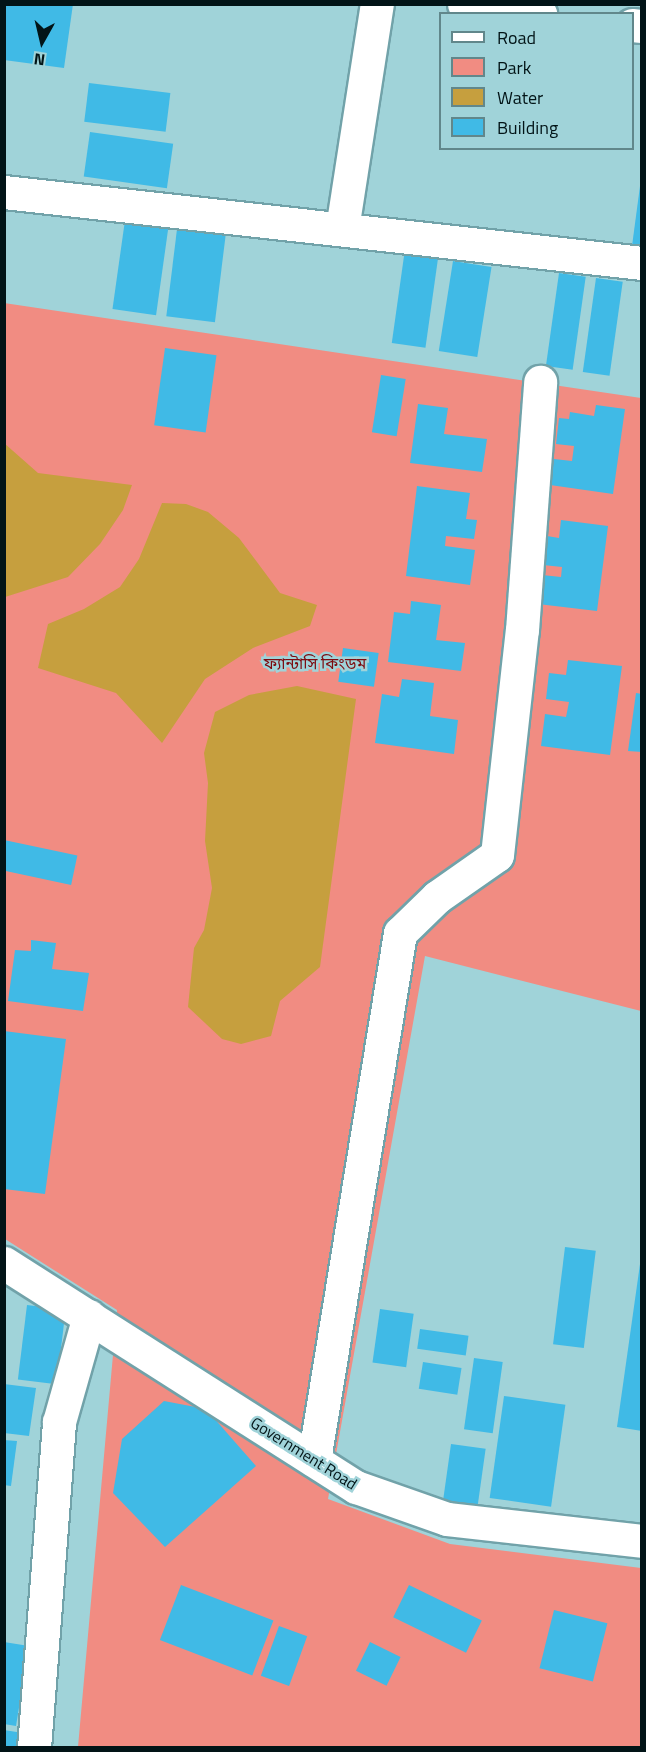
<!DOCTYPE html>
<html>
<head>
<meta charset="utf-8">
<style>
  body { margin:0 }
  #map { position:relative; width:646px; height:1752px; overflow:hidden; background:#a0d3d9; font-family:"Titillium Web","Noto Sans Bengali",sans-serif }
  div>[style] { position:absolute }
  .green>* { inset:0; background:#f18c82 }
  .water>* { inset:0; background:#c69f3e }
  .building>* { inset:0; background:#40bae6; transform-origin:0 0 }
  .roads { filter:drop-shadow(2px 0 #71a2a9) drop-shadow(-2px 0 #71a2a9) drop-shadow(0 2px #71a2a9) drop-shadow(0 -2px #71a2a9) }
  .minor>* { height:33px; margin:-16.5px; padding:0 16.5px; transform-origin:16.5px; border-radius:16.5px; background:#fff }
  span { translate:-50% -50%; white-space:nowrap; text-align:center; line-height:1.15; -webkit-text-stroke:5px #a0d3d9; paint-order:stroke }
  .park-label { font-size:16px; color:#7d0a0f }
  .street-label { font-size:16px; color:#021417 }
  .frame { position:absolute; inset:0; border:6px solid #021417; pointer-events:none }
  .legend { position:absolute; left:439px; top:12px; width:195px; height:138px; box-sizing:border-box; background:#a0d3d9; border:2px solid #61878b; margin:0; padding:8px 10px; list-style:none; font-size:18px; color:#021417 }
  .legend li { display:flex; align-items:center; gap:12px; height:30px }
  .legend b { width:30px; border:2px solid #61878b }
  .north { position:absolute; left:12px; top:12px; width:60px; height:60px; -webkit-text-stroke:4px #a0d3d9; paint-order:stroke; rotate:188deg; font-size:16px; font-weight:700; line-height:24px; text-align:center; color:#021417 }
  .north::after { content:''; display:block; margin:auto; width:21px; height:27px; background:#021417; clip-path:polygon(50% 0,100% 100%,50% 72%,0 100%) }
</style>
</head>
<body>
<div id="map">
  <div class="green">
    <i style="clip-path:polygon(4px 303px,641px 398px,641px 1011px,425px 956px,328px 1499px,450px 1544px,641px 1568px,641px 1747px,78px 1747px,117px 1310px,5px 1239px)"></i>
  </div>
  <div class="water">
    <i style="clip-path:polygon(4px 443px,38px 473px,132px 485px,123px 510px,100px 544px,68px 577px,5px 597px)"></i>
    <i style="clip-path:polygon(162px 503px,186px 504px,208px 512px,239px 538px,280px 593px,317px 605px,310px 626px,253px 648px,205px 679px,162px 743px,116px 693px,38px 668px,48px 624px,84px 609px,120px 587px,139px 559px)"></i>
    <i style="clip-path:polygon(297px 686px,356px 699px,320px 967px,280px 1001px,271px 1036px,241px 1044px,222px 1039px,188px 1007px,194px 948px,204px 930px,212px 888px,205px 841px,208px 783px,204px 753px,215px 712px,249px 695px)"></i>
  </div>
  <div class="building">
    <i style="clip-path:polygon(4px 4px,73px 4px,64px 68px,4px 60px)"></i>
    <i style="left:89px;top:83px;width:82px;height:39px;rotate:7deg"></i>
    <i style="left:90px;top:132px;width:84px;height:45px;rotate:8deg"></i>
    <i style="clip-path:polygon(640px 186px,642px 187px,642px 247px,632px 246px)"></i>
    <i style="left:125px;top:220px;width:44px;height:90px;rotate:8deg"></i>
    <i style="left:178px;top:221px;width:49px;height:96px;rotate:7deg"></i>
    <i style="left:405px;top:249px;width:34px;height:95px;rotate:8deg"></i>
    <i style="left:453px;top:261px;width:39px;height:91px;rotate:9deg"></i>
    <i style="left:559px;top:273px;width:27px;height:94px;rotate:8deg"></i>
    <i style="left:596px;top:278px;width:27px;height:95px;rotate:8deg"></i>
    <i style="left:165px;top:348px;width:52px;height:78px;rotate:8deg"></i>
    <i style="left:381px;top:375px;width:25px;height:58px;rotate:9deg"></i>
    <i style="clip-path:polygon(418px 404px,448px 408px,444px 434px,487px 439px,482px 472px,410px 463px)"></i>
    <i style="clip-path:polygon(596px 405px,625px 409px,613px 494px,550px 485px,554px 459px,572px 461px,574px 446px,556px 444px,559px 418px,569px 419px,570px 412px,594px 416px)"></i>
    <i style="clip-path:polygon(417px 486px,470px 493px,466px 519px,477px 520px,474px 539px,446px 536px,445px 546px,475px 550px,470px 585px,406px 576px)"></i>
    <i style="clip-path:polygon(561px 520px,608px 526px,597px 611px,538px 604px,542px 575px,561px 577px,562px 567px,543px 565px,547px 536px,559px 538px)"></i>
    <i style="clip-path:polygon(411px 601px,441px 605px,436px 640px,465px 643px,461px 671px,388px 662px,394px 612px,410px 614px)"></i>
    <i style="left:343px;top:648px;width:36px;height:34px;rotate:8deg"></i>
    <i style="clip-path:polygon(568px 660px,622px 666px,610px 755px,541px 746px,545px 714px,566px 717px,569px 702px,546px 699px,549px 673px,566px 675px)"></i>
    <i style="clip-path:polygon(402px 679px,434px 683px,430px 716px,458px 720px,454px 754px,375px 743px,382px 694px,399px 697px)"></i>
    <i style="clip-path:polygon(636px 693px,642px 694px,642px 752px,628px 751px)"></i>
    <i style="left:4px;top:840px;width:75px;height:30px;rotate:12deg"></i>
    <i style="clip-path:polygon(31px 940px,56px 943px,52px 969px,89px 973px,83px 1011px,8px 1001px,15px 950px,31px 951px)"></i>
    <i style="clip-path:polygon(4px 1031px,66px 1039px,45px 1194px,4px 1189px)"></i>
    <i style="left:565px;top:1247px;width:31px;height:98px;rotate:7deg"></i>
    <i style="clip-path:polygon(640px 1264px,642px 1264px,642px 1431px,617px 1427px)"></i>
    <i style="left:27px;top:1305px;width:39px;height:75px;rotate:7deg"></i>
    <i style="left:380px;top:1309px;width:34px;height:54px;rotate:8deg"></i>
    <i style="left:420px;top:1329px;width:49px;height:20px;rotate:8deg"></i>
    <i style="left:474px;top:1358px;width:29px;height:72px;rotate:8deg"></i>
    <i style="left:423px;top:1362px;width:39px;height:27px;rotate:9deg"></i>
    <i style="clip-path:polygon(4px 1384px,36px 1388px,29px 1436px,4px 1433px)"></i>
    <i style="left:504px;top:1396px;width:62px;height:103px;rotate:8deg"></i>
    <i style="clip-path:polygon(164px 1401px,206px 1409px,256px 1466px,165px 1547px,113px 1493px,122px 1439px)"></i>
    <i style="clip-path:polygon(4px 1440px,17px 1441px,11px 1486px,4px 1485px)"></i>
    <i style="left:451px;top:1444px;width:35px;height:61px;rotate:8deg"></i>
    <i style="left:181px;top:1585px;width:99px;height:59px;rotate:21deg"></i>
    <i style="left:409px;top:1585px;width:81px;height:36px;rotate:26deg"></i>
    <i style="left:554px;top:1610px;width:55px;height:60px;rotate:14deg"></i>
    <i style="left:279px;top:1626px;width:30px;height:53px;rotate:20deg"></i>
    <i style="clip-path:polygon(4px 1642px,29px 1646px,16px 1726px,4px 1724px)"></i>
    <i style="left:370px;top:1642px;width:34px;height:32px;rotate:26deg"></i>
    <i style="clip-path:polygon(4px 1730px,23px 1733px,20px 1748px,4px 1748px)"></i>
  </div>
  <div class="roads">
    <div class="minor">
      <i style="left:464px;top:4px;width:77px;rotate:7.5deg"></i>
      <i style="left:632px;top:25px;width:10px;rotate:6deg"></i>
      <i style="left:4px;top:192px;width:642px;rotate:6.35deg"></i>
      <i style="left:342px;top:229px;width:228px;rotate:-81.2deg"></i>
      <i style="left:4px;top:1263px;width:417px;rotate:32.5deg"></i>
      <i style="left:356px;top:1487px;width:96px;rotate:19.4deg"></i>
      <i style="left:447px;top:1519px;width:196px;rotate:6.4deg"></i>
      <i style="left:314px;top:1460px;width:534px;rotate:-80.73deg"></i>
      <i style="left:400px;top:933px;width:52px;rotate:-44.2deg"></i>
      <i style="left:437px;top:897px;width:73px;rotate:-35deg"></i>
      <i style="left:497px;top:855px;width:226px;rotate:-83.7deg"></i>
      <i style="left:522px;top:630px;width:249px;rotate:-85.8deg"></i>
      <i style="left:34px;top:1748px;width:327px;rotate:-85.6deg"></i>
      <i style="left:59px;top:1422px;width:110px;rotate:-74.2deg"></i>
    </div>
  </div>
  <div class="park-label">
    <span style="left:315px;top:663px">ফ্যান্টাসি কিংডম</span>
  </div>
  <div class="street-label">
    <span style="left:304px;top:1453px;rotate:32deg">Government Road</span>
  </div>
  <div class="frame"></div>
  <ul class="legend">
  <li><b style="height:8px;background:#fff"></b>Road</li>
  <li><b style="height:16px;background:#f18c82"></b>Park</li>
  <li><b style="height:16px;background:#c69f3e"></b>Water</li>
  <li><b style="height:16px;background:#40bae6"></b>Building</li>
  </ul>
  <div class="north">N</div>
</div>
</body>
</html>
